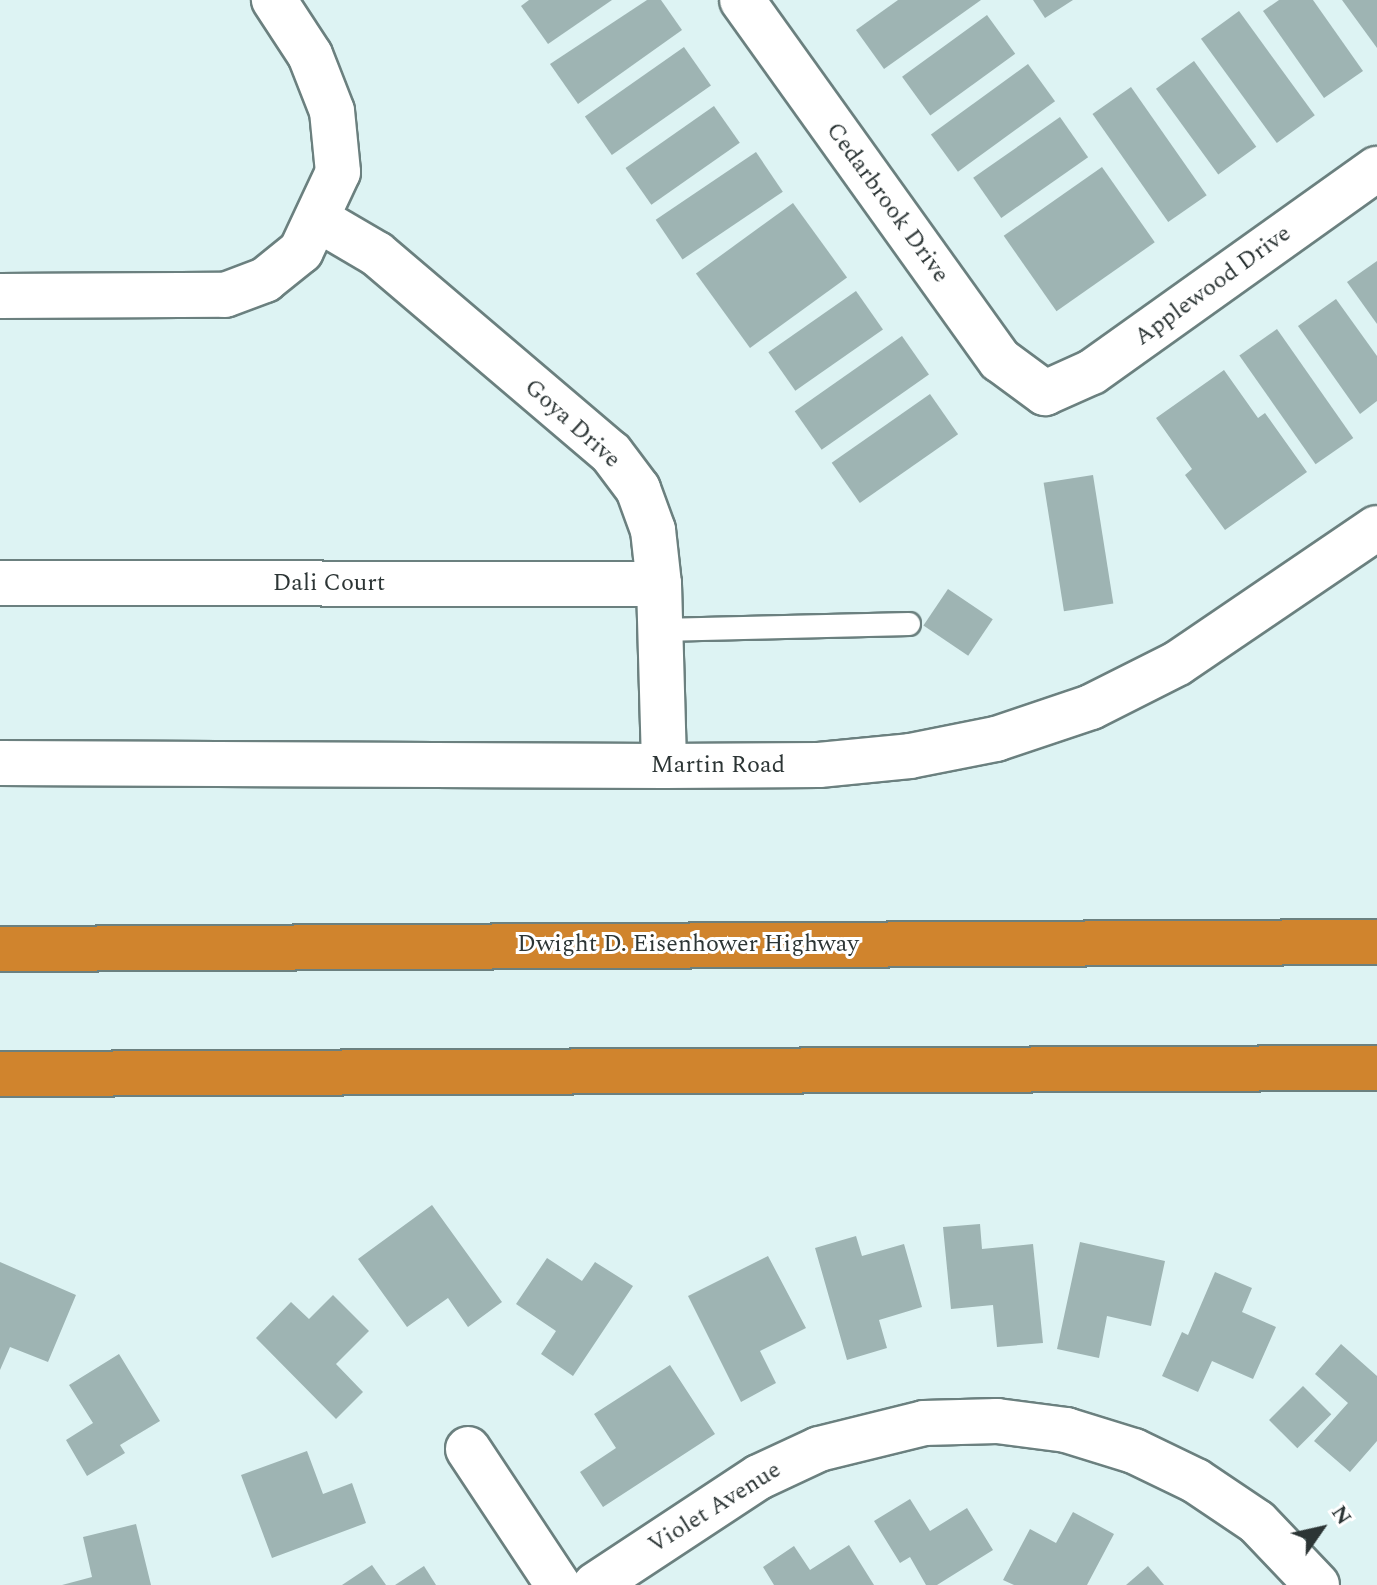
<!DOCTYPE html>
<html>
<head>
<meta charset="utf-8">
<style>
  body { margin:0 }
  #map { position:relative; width:1377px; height:1585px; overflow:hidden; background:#ddf3f3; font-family:Spectral,serif }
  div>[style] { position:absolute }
  .building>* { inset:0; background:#9eb4b3; transform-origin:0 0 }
  .roads { filter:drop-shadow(2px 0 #6b807f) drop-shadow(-2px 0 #6b807f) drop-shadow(0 2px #6b807f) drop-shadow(0 -2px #6b807f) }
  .service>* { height:22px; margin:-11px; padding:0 11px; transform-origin:11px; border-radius:11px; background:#fff }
  .minor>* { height:44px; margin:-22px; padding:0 22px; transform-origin:22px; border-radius:22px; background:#fff }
  .motorway>* { height:44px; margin:-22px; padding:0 22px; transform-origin:22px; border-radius:22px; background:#d0842d }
  span { translate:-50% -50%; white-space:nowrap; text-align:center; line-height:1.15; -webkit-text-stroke:6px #fff; paint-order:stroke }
  .street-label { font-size:24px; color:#2c3535 }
  .north { position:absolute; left:1281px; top:1489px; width:80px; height:80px; -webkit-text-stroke:6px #fff; paint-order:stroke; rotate:56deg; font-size:22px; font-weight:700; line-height:32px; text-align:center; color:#2c3535 }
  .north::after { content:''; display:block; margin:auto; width:28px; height:36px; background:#2c3535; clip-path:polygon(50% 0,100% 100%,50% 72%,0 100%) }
</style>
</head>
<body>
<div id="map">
  <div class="building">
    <i style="clip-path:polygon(529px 0,612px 0,548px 44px,521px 6px)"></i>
    <i style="clip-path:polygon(647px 0,661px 0,682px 30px,578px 104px,550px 64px)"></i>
    <i style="clip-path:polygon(898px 0,981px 0,884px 69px,856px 30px)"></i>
    <i style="clip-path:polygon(1033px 0,1073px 0,1045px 18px)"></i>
    <i style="clip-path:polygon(1279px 0,1313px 0,1363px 71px,1324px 98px,1263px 11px)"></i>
    <i style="clip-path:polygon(1342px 0,1377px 0,1377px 48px)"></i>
    <i style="left:1239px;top:11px;width:129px;height:47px;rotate:54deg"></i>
    <i style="left:987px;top:15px;width:48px;height:105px;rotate:54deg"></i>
    <i style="left:684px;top:47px;width:47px;height:121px;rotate:55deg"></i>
    <i style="left:1194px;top:61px;width:106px;height:47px;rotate:54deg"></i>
    <i style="left:1028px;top:64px;width:46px;height:120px;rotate:54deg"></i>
    <i style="left:1131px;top:87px;width:132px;height:47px;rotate:55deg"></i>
    <i style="left:714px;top:106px;width:45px;height:108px;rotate:55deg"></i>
    <i style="left:1060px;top:117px;width:49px;height:106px;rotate:55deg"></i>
    <i style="left:756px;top:152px;width:48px;height:121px;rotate:56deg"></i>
    <i style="left:1102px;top:167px;width:92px;height:120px;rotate:55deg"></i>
    <i style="left:793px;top:203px;width:92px;height:120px;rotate:54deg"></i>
    <i style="clip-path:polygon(1377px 261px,1377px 324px,1347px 282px)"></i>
    <i style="left:856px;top:291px;width:47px;height:107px;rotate:55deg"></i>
    <i style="clip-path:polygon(1336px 299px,1377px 356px,1377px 401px,1360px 414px,1298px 326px)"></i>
    <i style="left:1277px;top:329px;width:133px;height:46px;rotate:55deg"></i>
    <i style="left:902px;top:336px;width:47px;height:131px;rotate:55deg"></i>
    <i style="clip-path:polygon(1224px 370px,1258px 418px,1265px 413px,1307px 472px,1225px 530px,1185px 475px,1192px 469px,1156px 418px)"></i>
    <i style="left:930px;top:394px;width:49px;height:120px;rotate:55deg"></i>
    <i style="left:1093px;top:475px;width:130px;height:50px;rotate:81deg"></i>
    <i style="left:948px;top:589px;width:54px;height:44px;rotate:34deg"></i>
    <i style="clip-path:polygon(432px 1205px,502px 1302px,468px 1327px,448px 1298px,407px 1327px,358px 1259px)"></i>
    <i style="clip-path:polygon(980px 1224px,982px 1249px,1033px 1244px,1043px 1343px,997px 1347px,993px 1305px,951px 1309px,943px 1227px)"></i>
    <i style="clip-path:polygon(856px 1236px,862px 1256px,904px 1244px,922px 1307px,879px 1320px,887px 1348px,847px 1360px,815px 1248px)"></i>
    <i style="clip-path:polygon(1080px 1242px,1165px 1261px,1151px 1326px,1107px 1316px,1099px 1358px,1057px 1349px)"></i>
    <i style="clip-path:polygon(768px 1256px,806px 1328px,760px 1351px,776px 1383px,741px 1402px,688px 1296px)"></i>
    <i style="clip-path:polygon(547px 1258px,582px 1281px,595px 1262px,633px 1286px,573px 1376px,541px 1354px,556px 1331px,516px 1304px)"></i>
    <i style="clip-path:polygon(0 1262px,76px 1295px,48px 1362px,10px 1347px,0 1370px)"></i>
    <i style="clip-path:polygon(1215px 1272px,1252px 1288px,1242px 1312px,1276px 1327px,1253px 1379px,1212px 1361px,1198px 1392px,1162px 1376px,1182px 1332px,1188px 1335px)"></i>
    <i style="clip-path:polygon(333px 1295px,369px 1331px,336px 1364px,363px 1392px,336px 1419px,256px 1338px,291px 1302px,309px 1319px)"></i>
    <i style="clip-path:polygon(1341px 1344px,1377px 1376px,1377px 1441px,1350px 1472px,1314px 1441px,1348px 1403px,1315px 1374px)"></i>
    <i style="clip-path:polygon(119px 1354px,160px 1421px,120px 1445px,125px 1453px,87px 1476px,66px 1440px,93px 1423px,69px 1385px)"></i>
    <i style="clip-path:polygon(670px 1365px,715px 1434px,603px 1507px,580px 1472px,616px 1448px,594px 1414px)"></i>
    <i style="left:1303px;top:1386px;width:40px;height:48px;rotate:45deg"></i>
    <i style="clip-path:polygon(307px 1451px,323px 1494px,352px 1483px,366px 1523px,272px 1558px,241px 1475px)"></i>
    <i style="clip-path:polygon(910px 1499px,930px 1531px,967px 1508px,993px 1550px,937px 1585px,926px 1585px,910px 1557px,900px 1563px,874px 1521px)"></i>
    <i style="clip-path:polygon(1073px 1512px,1114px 1534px,1087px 1585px,1014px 1585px,1003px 1580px,1030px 1529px,1056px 1543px)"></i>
    <i style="clip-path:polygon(136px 1524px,151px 1585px,62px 1585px,92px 1577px,83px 1537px)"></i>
    <i style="clip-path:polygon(849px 1545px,874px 1585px,774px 1585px,763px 1567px,794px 1546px,810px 1570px)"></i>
    <i style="clip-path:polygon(372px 1565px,386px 1585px,342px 1585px)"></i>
    <i style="clip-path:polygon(424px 1566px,436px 1585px,395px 1585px)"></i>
    <i style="clip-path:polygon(1148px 1566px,1164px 1585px,1126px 1585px)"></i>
  </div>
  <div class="roads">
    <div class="service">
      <i style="left:661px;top:630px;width:248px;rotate:-1.4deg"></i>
    </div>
    <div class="minor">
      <i style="left:742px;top:0;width:443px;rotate:54.4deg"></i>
      <i style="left:1000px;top:360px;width:56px;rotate:36.3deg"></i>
      <i style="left:1045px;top:393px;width:51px;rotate:-24.1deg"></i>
      <i style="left:1092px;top:372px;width:350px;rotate:-35.5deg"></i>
      <i style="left:319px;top:220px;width:67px;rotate:30.4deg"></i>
      <i style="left:377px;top:254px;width:307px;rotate:40.4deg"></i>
      <i style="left:611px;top:453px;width:45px;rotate:53.1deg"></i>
      <i style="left:638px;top:489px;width:44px;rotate:69.9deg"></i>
      <i style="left:653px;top:530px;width:54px;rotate:83.7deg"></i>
      <i style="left:659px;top:584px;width:182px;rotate:88.4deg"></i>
      <i style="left:0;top:296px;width:225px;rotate:-0.3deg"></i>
      <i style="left:225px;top:295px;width:43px;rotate:-20.6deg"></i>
      <i style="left:265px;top:280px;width:46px;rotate:-38.9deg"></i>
      <i style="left:301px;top:251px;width:87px;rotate:-64.9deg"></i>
      <i style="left:338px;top:172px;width:61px;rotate:-95.6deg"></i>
      <i style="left:332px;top:111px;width:60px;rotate:-111.4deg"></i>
      <i style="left:310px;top:55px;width:66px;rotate:-123.2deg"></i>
      <i style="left:0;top:583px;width:659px;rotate:0.09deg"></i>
      <i style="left:0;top:763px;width:664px;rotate:0.26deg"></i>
      <i style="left:664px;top:766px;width:155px;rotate:-0.4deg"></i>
      <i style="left:819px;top:765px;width:91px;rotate:-5.6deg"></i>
      <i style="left:910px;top:756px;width:88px;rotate:-11.2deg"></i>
      <i style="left:996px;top:739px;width:100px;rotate:-18.6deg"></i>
      <i style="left:1091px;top:707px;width:97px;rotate:-26.8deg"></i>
      <i style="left:1178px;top:663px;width:240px;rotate:-34.2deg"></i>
      <i style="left:468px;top:1449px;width:163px;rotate:56.5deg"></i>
      <i style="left:595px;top:1585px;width:196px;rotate:-33.4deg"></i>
      <i style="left:759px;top:1477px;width:66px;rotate:-25deg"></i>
      <i style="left:819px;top:1449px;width:108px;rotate:-13.9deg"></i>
      <i style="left:924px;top:1423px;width:73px;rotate:-1.6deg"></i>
      <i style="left:997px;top:1421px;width:70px;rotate:7.4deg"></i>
      <i style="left:1066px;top:1430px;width:71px;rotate:17.2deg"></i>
      <i style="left:1134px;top:1451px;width:69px;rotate:25.8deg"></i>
      <i style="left:1196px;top:1481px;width:73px;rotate:33.9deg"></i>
      <i style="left:1257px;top:1522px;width:87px;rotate:46.4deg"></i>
    </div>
    <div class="motorway">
      <i style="left:0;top:949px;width:1377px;rotate:-0.29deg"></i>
      <i style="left:0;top:1074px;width:1377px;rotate:-0.25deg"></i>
    </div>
  </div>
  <div class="street-label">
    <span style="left:887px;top:203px;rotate:54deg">Cedarbrook Drive</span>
    <span style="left:1213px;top:286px;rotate:-36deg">Applewood Drive</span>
    <span style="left:572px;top:424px;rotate:42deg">Goya Drive</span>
    <span style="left:329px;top:584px">Dali Court</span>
    <span style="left:718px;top:766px">Martin Road</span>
    <span style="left:688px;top:945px">Dwight D. Eisenhower Highway</span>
    <span style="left:715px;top:1508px;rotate:-32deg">Violet Avenue</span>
  </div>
  <div class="north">N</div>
</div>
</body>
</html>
